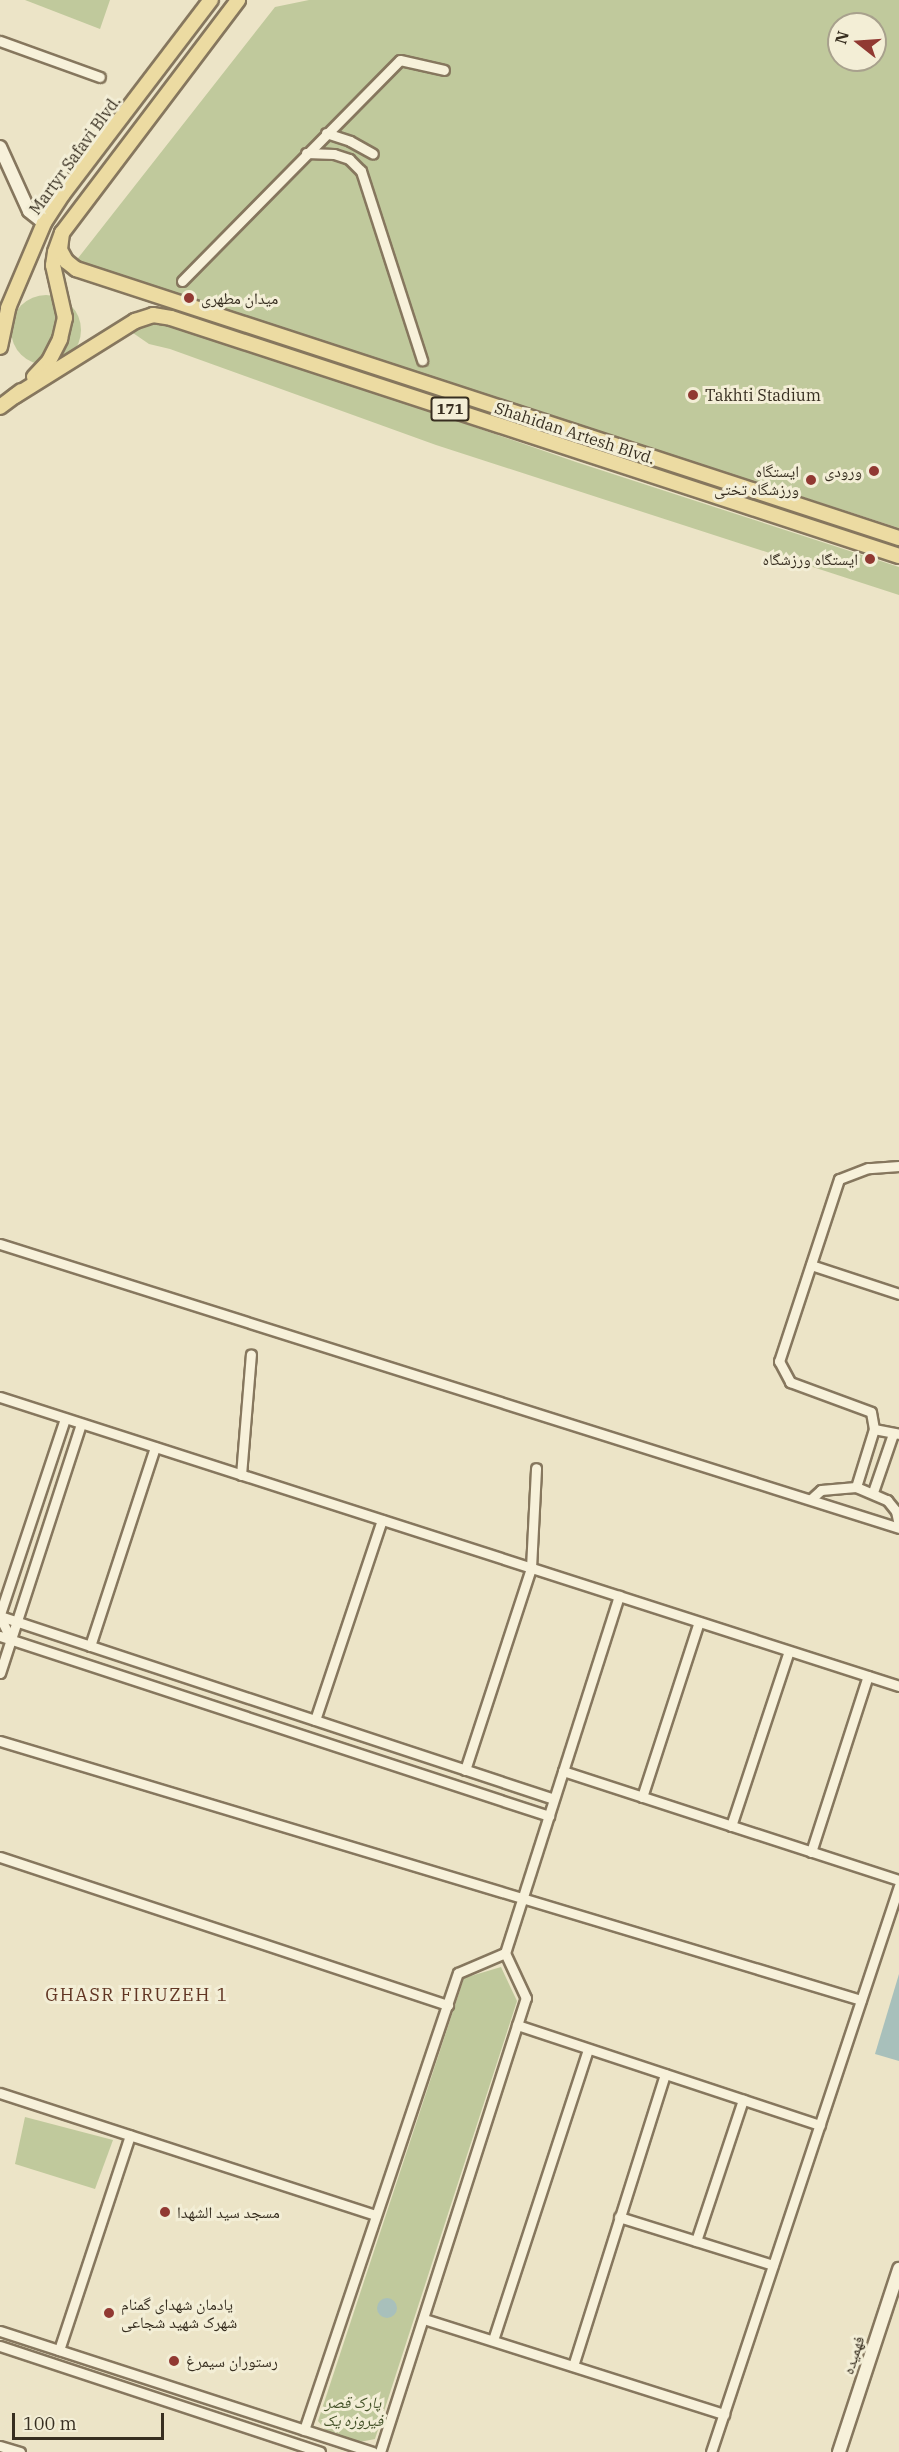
<!DOCTYPE html>
<html>
<head>
<meta charset="utf-8">
<style>
  body { margin:0 }
  #map { position:relative; width:899px; height:2452px; overflow:hidden; background:#ece4c7; font-family:"IBM Plex Serif","Noto Naskh Arabic",serif }
  div>[style] { position:absolute }
  .green>* { inset:0; background:#c0c99c }
  .round { border-radius:50% }
  .water>* { inset:0; background:#a8c0bb }
  .roads { filter:drop-shadow(2px 0 #86775e) drop-shadow(-2px 0 #86775e) drop-shadow(0 2px #86775e) drop-shadow(0 -2px #86775e) }
  .street>* { height:9px; margin:-4.5px; padding:0 4.5px; transform-origin:4.5px; border-radius:4.5px; background:#f7f1da }
  .secondary>* { height:12px; margin:-6px; padding:0 6px; transform-origin:6px; border-radius:6px; background:#f7f1da }
  .primary>* { height:14px; margin:-7px; padding:0 7px; transform-origin:7px; border-radius:7px; background:#ecdba2 }
  .dots>* { width:16px; height:16px; translate:-50% -50%; box-sizing:border-box; border:3px solid #f3eed6; border-radius:50% }
  span { translate:-50% -50%; white-space:nowrap; text-align:center; line-height:1.15; -webkit-text-stroke:6px #f3eed6; paint-order:stroke }
  .shield-label span { padding:2px 4px; background:#f3eed6; border:2px solid; border-radius:4px; -webkit-text-stroke-width:0 }
  .shield-label { font-size:15px; color:#372e20; font-weight:700 }
  .street-label { font-size:16px; color:#372e20 }
  .poi-label { font-size:16px; color:#372e20 }
  .left { translate:0 -50%; text-align:left }
  .right { translate:-100% -50%; text-align:right }
  .park-label { font-size:16px; color:#445228; font-style:italic }
  .neighbourhood-label { font-size:18px; color:#613523; letter-spacing:1.5px }
  .north { position:absolute; left:827px; top:12px; width:60px; height:60px; box-sizing:border-box; background:#f3eed6; border:2px solid #a8a18d; border-radius:50%; rotate:287deg; font-size:16px; font-weight:700; line-height:24px; text-align:center; color:#372e20 }
  .north::after { content:''; display:block; margin:auto; width:21px; height:27px; background:#913932; clip-path:polygon(50% 0,100% 100%,50% 72%,0 100%) }
  .scale { position:absolute; left:12px; top:2413px; width:152px; height:27px; box-sizing:border-box; border:3px solid #372e20; border-top:0; padding-left:8px; font-size:18px; line-height:21px; white-space:nowrap; color:#372e20; -webkit-text-stroke:4px #f3eed6; paint-order:stroke }
</style>
</head>
<body>
<div id="map">
  <div class="green">
    <i style="clip-path:polygon(25px 0,110px 0,100px 29px)"></i>
    <i style="clip-path:polygon(evenodd,309px 0,899px 0,899px 528px,75px 262px,275px 7px,309px 0,839px 24px,875px 24px,875px 60px,839px 60px,839px 24px)"></i>
    <i class="round" style="left:11px;top:295px;width:70px;height:70px"></i>
    <i style="clip-path:polygon(155px 321px,179px 325px,576px 462px,899px 567px,899px 595px,436px 445px,170px 349px,149px 344px,133px 333px)"></i>
    <i style="clip-path:polygon(501px 1967px,517px 2001px,375px 2439px,339px 2446px,318px 2421px,464px 1978px)"></i>
    <i style="clip-path:polygon(25px 2117px,113px 2140px,95px 2189px,15px 2164px)"></i>
  </div>
  <div class="water">
    <i style="clip-path:polygon(899px 1974px,899px 2061px,875px 2054px)"></i>
    <i class="round" style="left:377px;top:2298px;width:20px;height:20px"></i>
  </div>
  <div class="roads">
    <div class="street">
      <i style="left:0;top:41px;width:106px;rotate:19.8deg"></i>
      <i style="left:326px;top:133px;width:25px;rotate:18deg"></i>
      <i style="left:350px;top:141px;width:26px;rotate:29deg"></i>
      <i style="left:306px;top:153px;width:28px;rotate:2deg"></i>
      <i style="left:334px;top:154px;width:16px;rotate:18deg"></i>
      <i style="left:349px;top:159px;width:17px;rotate:45deg"></i>
      <i style="left:361px;top:171px;width:199px;rotate:72.1deg"></i>
      <i style="left:182px;top:281px;width:310px;rotate:-45.4deg"></i>
      <i style="left:400px;top:60px;width:45px;rotate:12.8deg"></i>
      <i style="left:899px;top:1166px;width:31px;rotate:176deg"></i>
      <i style="left:868px;top:1168px;width:31px;rotate:159deg"></i>
      <i style="left:839px;top:1179px;width:192px;rotate:108.2deg"></i>
      <i style="left:779px;top:1361px;width:24px;rotate:62deg"></i>
      <i style="left:790px;top:1382px;width:86px;rotate:20.3deg"></i>
      <i style="left:871px;top:1412px;width:17px;rotate:80deg"></i>
      <i style="left:874px;top:1429px;width:25px;rotate:11deg"></i>
      <i style="left:0;top:1244px;width:943px;rotate:17.53deg"></i>
      <i style="left:811px;top:1265px;width:93px;rotate:18.2deg"></i>
      <i style="left:0;top:1397px;width:944px;rotate:17.82deg"></i>
      <i style="left:241px;top:1475px;width:121px;rotate:-85.3deg"></i>
      <i style="left:856px;top:1487px;width:61px;rotate:-72.8deg"></i>
      <i style="left:873px;top:1492px;width:61px;rotate:-71deg"></i>
      <i style="left:811px;top:1499px;width:13px;rotate:-42deg"></i>
      <i style="left:821px;top:1490px;width:35px;rotate:-5deg"></i>
      <i style="left:856px;top:1487px;width:34px;rotate:23deg"></i>
      <i style="left:887px;top:1500px;width:14px;rotate:51deg"></i>
      <i style="left:896px;top:1511px;width:14px;rotate:78deg"></i>
      <i style="left:0;top:1614px;width:206px;rotate:-71.6deg"></i>
      <i style="left:0;top:1616px;width:583px;rotate:18.28deg"></i>
      <i style="left:0;top:1617px;width:25px;rotate:64deg"></i>
      <i style="left:0;top:1636px;width:578px;rotate:18.15deg"></i>
      <i style="left:90px;top:1646px;width:209px;rotate:-71.9deg"></i>
      <i style="left:0;top:1673px;width:262px;rotate:-72deg"></i>
      <i style="left:315px;top:1720px;width:211px;rotate:-71.5deg"></i>
      <i style="left:0;top:1741px;width:899px;rotate:16.74deg"></i>
      <i style="left:465px;top:1770px;width:213px;rotate:-71.9deg"></i>
      <i style="left:531px;top:1568px;width:100px;rotate:-87.1deg"></i>
      <i style="left:563px;top:1771px;width:353px;rotate:18deg"></i>
      <i style="left:642px;top:1797px;width:184px;rotate:-72deg"></i>
      <i style="left:731px;top:1826px;width:184px;rotate:-71.7deg"></i>
      <i style="left:811px;top:1852px;width:185px;rotate:-72.1deg"></i>
      <i style="left:0;top:1857px;width:472px;rotate:18.3deg"></i>
      <i style="left:517px;top:2025px;width:319px;rotate:18.3deg"></i>
      <i style="left:0;top:2093px;width:395px;rotate:18deg"></i>
      <i style="left:619px;top:2217px;width:161px;rotate:17.3deg"></i>
      <i style="left:696px;top:2241px;width:149px;rotate:-71.6deg"></i>
      <i style="left:424px;top:2319px;width:315px;rotate:17.6deg"></i>
      <i style="left:0;top:2331px;width:392px;rotate:18deg"></i>
      <i style="left:493px;top:2340px;width:306px;rotate:-71.9deg"></i>
      <i style="left:0;top:2346px;width:337px;rotate:18.3deg"></i>
      <i style="left:59px;top:2350px;width:226px;rotate:-71.7deg"></i>
      <i style="left:573px;top:2366px;width:306px;rotate:-72.5deg"></i>
      <i style="left:304px;top:2430px;width:482px;rotate:-71.4deg"></i>
      <i style="left:458px;top:1973px;width:51px;rotate:-23.1deg"></i>
      <i style="left:0;top:2446px;width:21px;rotate:17deg"></i>
      <i style="left:380px;top:2452px;width:477px;rotate:-72.2deg"></i>
      <i style="left:526px;top:1998px;width:50px;rotate:-115deg"></i>
      <i style="left:505px;top:1953px;width:375px;rotate:-72.3deg"></i>
      <i style="left:711px;top:2452px;width:596px;rotate:-71.63deg"></i>
    </div>
    <div class="secondary">
      <i style="left:0;top:147px;width:70px;rotate:65.6deg"></i>
      <i style="left:29px;top:211px;width:19px;rotate:39deg"></i>
      <i style="left:839px;top:2452px;width:193px;rotate:-71.8deg"></i>
    </div>
    <div class="primary">
      <i style="left:62px;top:233px;width:17px;rotate:97deg"></i>
      <i style="left:60px;top:250px;width:13px;rotate:61deg"></i>
      <i style="left:66px;top:261px;width:13px;rotate:39deg"></i>
      <i style="left:76px;top:269px;width:866px;rotate:18.1deg"></i>
      <i style="left:0;top:347px;width:40px;rotate:-78deg"></i>
      <i style="left:8px;top:308px;width:92px;rotate:-67deg"></i>
      <i style="left:44px;top:223px;width:35px;rotate:-57deg"></i>
      <i style="left:63px;top:194px;width:244px;rotate:-52.7deg"></i>
      <i style="left:34px;top:377px;width:22px;rotate:-47deg"></i>
      <i style="left:49px;top:361px;width:25px;rotate:-63deg"></i>
      <i style="left:60px;top:339px;width:22px;rotate:-77deg"></i>
      <i style="left:65px;top:318px;width:54px;rotate:-102.8deg"></i>
      <i style="left:53px;top:265px;width:13px;rotate:-81deg"></i>
      <i style="left:55px;top:252px;width:20px;rotate:-70deg"></i>
      <i style="left:62px;top:233px;width:292px;rotate:-52.9deg"></i>
      <i style="left:15px;top:396px;width:142px;rotate:-32deg"></i>
      <i style="left:135px;top:321px;width:19px;rotate:-18deg"></i>
      <i style="left:153px;top:315px;width:18px;rotate:9deg"></i>
      <i style="left:171px;top:318px;width:766px;rotate:18.1deg"></i>
      <i style="left:0;top:407px;width:26px;rotate:-37deg"></i>
    </div>
  </div>
  <div class="dots">
    <i style="left:189px;top:298px;background:#913932"></i>
    <i style="left:693px;top:395px;background:#913932"></i>
    <i style="left:874px;top:471px;background:#913932"></i>
    <i style="left:811px;top:480px;background:#913932"></i>
    <i style="left:870px;top:559px;background:#913932"></i>
    <i style="left:165px;top:2212px;background:#913932"></i>
    <i style="left:109px;top:2313px;background:#913932"></i>
    <i style="left:174px;top:2361px;background:#913932"></i>
  </div>
  <div class="shield-label">
    <span style="left:450px;top:409px">171</span>
  </div>
  <div class="street-label">
    <span style="left:75px;top:155px;rotate:-54deg">Martyr Safavi Blvd.</span>
    <span style="left:575px;top:433px;rotate:18deg">Shahidan Artesh Blvd.</span>
    <span style="left:853px;top:2355px;rotate:-72deg">فهمیده</span>
  </div>
  <div class="poi-label">
    <span class="left" style="left:201px;top:298px">میدان مطهری</span>
    <span class="left" style="left:705px;top:395px">Takhti Stadium</span>
    <span class="right" style="left:799px;top:480px">ایستگاه<br>ورزشگاه تختی</span>
    <span class="right" style="left:862px;top:471px">ورودی</span>
    <span class="right" style="left:858px;top:559px">ایستگاه ورزشگاه</span>
    <span class="left" style="left:177px;top:2212px">مسجد سید الشهدا</span>
    <span class="left" style="left:121px;top:2313px">یادمان شهدای گمنام<br>شهرک شهید شجاعی</span>
    <span class="left" style="left:186px;top:2361px">رستوران سیمرغ</span>
  </div>
  <div class="park-label">
    <span style="left:353px;top:2411px">پارک قصر<br>فیروزه یک</span>
  </div>
  <div class="neighbourhood-label">
    <span style="left:137px;top:1995px">GHASR FIRUZEH 1</span>
  </div>
  <div class="north">N</div>
  <div class="scale">100 m</div>
</div>
</body>
</html>
